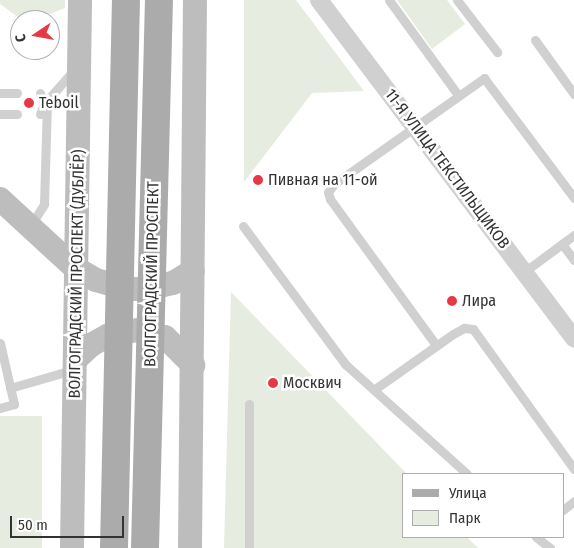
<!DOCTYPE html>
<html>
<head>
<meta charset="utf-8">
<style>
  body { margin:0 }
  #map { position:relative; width:574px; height:548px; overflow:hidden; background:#fff; font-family:"Fira Sans Condensed",sans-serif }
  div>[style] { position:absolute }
  .green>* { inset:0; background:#e6ecdf; transform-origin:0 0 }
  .service>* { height:9px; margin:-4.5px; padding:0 4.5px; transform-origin:4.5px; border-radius:4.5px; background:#d0d0d0 }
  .minor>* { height:18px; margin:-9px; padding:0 9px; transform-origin:9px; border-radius:9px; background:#d0d0d0 }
  .secondary>* { height:24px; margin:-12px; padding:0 12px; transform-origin:12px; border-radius:12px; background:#bdbdbd }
  .primary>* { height:28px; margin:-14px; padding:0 14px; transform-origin:14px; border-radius:14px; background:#ababab }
  .dots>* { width:14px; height:14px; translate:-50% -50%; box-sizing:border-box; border:2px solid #fff; border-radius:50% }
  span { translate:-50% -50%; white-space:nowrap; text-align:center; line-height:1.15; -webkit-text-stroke:5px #fff; paint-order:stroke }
  .poi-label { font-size:16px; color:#333 }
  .left { translate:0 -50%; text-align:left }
  .street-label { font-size:16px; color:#333 }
  .legend { position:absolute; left:402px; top:473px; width:162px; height:65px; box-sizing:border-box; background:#fff; border:1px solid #adadad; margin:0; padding:6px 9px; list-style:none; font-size:15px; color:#333 }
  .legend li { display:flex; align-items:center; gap:10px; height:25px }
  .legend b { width:25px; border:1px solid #adadad }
  .north { position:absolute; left:10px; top:10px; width:50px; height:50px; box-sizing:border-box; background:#fff; border:1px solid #adadad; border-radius:50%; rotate:258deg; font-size:14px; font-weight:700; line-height:20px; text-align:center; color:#333 }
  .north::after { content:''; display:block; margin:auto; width:18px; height:22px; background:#e63946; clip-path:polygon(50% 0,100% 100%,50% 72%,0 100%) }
  .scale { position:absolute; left:10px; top:516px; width:114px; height:22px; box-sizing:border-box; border:2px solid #333; border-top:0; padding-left:6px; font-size:15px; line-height:18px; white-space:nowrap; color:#333; -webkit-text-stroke:4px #fff; paint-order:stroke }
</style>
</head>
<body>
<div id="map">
  <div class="green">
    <i style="clip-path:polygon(0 0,65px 0,65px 8px,35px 20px,22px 20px,0 4px)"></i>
    <i style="clip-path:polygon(244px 0,296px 0,364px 91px,312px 93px,244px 182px)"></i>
    <i style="clip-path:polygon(397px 0,447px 0,465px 24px,432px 49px)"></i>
    <i style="clip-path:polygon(231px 292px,407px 474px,403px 474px,403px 537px,467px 537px,478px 548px,224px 548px)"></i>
    <i style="left:42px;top:416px;width:132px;height:43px;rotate:90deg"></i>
  </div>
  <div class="service">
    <i style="left:389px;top:0;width:117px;rotate:54deg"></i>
    <i style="left:457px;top:0;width:66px;rotate:52.4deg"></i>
    <i style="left:535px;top:40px;width:67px;rotate:54.2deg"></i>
    <i style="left:0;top:93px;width:17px"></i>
    <i style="left:40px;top:93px;width:12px;rotate:70deg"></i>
    <i style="left:0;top:114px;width:17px"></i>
    <i style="left:40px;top:114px;width:11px;rotate:-68deg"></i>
    <i style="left:44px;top:104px;width:44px;rotate:-48.7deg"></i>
    <i style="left:31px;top:225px;width:25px;rotate:-58deg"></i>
    <i style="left:44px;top:204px;width:100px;rotate:-88.3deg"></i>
    <i style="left:243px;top:226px;width:172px;rotate:53.5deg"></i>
    <i style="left:345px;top:364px;width:164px;rotate:42deg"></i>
    <i style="left:562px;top:244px;width:20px;rotate:53deg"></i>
    <i style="left:524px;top:272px;width:62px;rotate:-36.5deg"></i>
    <i style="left:0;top:343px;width:63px;rotate:77.1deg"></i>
    <i style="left:14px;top:404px;width:15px;rotate:164deg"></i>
    <i style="left:436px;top:345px;width:180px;rotate:-126deg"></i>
    <i style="left:330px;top:199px;width:7px;rotate:-106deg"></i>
    <i style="left:328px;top:192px;width:10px;rotate:-53deg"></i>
    <i style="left:334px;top:184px;width:184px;rotate:-35.2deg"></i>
    <i style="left:484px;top:78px;width:150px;rotate:53.1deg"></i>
    <i style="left:10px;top:388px;width:65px;rotate:-16.2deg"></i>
    <i style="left:375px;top:389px;width:95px;rotate:-35.2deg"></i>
    <i style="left:453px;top:334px;width:13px;rotate:-29deg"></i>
    <i style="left:464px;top:328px;width:9px;rotate:6deg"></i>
    <i style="left:473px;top:329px;width:173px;rotate:54.2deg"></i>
    <i style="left:249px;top:404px;width:144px;rotate:90deg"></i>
    <i style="left:563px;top:510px;width:14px;rotate:-39deg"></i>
    <i style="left:536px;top:537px;width:18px;rotate:38deg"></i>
  </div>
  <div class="minor">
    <i style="left:319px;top:0;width:424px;rotate:53deg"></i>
  </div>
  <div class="secondary">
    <i style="left:0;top:199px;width:102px;rotate:42.6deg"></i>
    <i style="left:75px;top:268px;width:24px;rotate:30deg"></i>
    <i style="left:96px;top:280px;width:33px;rotate:16deg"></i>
    <i style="left:128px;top:289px;width:18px"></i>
    <i style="left:146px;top:289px;width:28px;rotate:-13deg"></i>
    <i style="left:173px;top:283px;width:23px;rotate:-31deg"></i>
    <i style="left:75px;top:360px;width:22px;rotate:-43deg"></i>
    <i style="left:91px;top:345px;width:21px;rotate:-29deg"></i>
    <i style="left:109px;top:335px;width:29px;rotate:-10deg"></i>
    <i style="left:138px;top:330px;width:28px;rotate:15deg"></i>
    <i style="left:165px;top:337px;width:40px;rotate:45deg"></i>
    <i style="left:72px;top:548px;width:548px;rotate:-89.16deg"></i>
    <i style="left:190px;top:548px;width:548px;rotate:-89.48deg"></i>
  </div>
  <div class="primary">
    <i style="left:114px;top:548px;width:548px;rotate:-88.75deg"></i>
    <i style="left:145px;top:548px;width:548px;rotate:-88.54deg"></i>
  </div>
  <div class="dots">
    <i style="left:29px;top:103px;background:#e63946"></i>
    <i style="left:258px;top:180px;background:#e63946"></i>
    <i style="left:452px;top:301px;background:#e63946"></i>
    <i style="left:273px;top:383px;background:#e63946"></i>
  </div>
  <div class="poi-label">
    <span class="left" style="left:39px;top:103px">Teboil</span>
    <span class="left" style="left:268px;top:180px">Пивная на 11-ой</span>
    <span class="left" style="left:462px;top:301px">Лира</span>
    <span class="left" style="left:283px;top:383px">Москвич</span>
  </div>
  <div class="street-label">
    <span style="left:447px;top:169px;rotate:53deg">11-Я УЛИЦА ТЕКСТИЛЬЩИКОВ</span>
    <span style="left:77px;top:274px;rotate:-89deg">ВОЛГОГРАДСКИЙ ПРОСПЕКТ (ДУБЛЁР)</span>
    <span style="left:152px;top:274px;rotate:-89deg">ВОЛГОГРАДСКИЙ ПРОСПЕКТ</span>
  </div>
  <ul class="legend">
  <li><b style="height:6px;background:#ababab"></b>Улица</li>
  <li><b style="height:14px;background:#e6ecdf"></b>Парк</li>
  </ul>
  <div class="north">С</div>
  <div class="scale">50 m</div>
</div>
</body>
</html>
